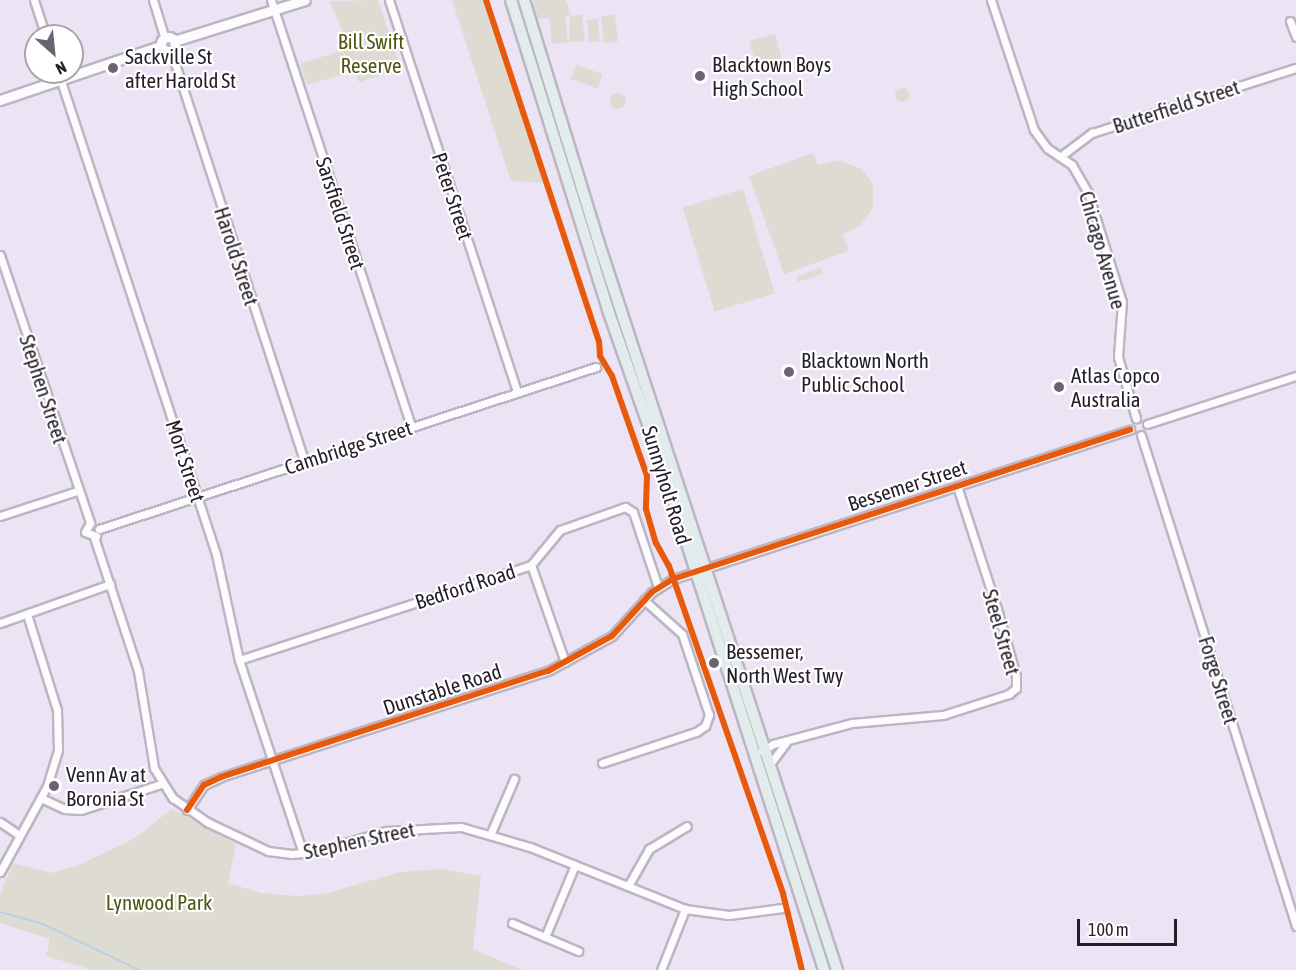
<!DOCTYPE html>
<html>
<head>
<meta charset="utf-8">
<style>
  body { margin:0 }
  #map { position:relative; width:1296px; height:970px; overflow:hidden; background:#ece4f5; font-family:"Asap Condensed",sans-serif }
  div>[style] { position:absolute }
  .green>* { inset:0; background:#dddbd2; transform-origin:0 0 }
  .round { border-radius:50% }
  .stream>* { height:2px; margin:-1px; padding:0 1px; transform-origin:1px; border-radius:1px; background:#b5d3e8 }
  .roads { filter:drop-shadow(2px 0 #bcb5c3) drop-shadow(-2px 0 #bcb5c3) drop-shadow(0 2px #bcb5c3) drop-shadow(0 -2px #bcb5c3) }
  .street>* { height:7px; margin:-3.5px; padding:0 3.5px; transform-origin:3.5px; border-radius:3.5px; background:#fcfbfe }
  .secondary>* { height:9px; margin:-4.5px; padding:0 4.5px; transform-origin:4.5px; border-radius:4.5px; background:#fcfbfe }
  .secondary>.ring { margin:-4.5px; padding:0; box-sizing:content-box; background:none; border:9px solid #fcfbfe; border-radius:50% }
  .primary>* { height:10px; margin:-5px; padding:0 5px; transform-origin:5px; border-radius:5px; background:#e2eced }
  .cycleway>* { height:6px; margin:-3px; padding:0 3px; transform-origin:3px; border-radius:3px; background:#e8590c }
  .dots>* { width:16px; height:16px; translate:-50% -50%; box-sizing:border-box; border:3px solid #fff; border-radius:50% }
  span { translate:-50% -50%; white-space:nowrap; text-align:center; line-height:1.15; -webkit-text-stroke:4.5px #fff; paint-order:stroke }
  .park-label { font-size:21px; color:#505612 }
  .poi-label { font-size:21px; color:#241e2a }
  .left { translate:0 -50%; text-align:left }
  .street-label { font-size:21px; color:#241e2a }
  .north { position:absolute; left:24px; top:24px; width:60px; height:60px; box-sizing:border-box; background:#fff; border:2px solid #a7a5aa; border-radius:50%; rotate:153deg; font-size:16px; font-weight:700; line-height:24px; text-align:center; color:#241e2a }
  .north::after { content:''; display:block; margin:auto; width:21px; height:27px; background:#6a6371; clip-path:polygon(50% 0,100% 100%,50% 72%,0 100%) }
  .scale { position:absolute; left:1077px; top:919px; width:100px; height:27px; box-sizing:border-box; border:3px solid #241e2a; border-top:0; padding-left:8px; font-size:18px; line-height:21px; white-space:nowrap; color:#241e2a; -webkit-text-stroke:4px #fff; paint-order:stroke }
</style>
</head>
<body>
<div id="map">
  <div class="green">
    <i style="clip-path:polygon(378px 0,401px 69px,359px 82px,354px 71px,307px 85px,300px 64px,349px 48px,330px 1px)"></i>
    <i style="clip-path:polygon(452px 0,483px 0,544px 183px,511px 181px)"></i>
    <i style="clip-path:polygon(533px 0,566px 0,571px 16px,582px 15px,585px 41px,569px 42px,570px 15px,565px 16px,568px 42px,552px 44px,549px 18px,537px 19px)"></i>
    <i style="left:615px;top:15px;width:27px;height:14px;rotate:84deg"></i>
    <i style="left:598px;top:19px;width:22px;height:11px;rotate:85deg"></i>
    <i style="clip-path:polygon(775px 34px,779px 46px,773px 48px,779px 47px,782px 60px,757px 67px,749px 41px)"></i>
    <i style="left:576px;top:65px;width:28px;height:15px;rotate:19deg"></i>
    <i class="round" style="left:895px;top:88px;width:14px;height:14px"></i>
    <i class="round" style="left:610px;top:93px;width:16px;height:16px"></i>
    <i style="clip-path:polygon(813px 153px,818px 165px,838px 160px,862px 169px,873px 185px,873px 208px,860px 226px,843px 234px,849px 251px,784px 274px,749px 176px)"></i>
    <i style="left:743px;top:189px;width:109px;height:63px;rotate:73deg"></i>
    <i style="clip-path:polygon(821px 267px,823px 274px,798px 282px,796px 277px)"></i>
    <i style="clip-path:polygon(172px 809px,236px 844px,228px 883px,261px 893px,297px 896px,324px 894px,400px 872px,441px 869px,481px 876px,473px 949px,522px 970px,92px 970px,46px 956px,50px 939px,0 923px,0 895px,13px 863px,51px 873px,77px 866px,133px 839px)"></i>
  </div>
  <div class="stream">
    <i style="left:0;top:912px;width:45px;rotate:15.6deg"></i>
    <i style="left:43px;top:924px;width:106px;rotate:25.6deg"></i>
  </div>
  <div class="roads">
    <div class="street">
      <i style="left:34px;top:0;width:38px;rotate:72deg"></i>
      <i style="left:153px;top:0;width:39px;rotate:73deg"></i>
      <i style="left:271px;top:0;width:449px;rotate:71.8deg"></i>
      <i style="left:389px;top:0;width:412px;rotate:71.9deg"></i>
      <i style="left:991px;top:0;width:137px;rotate:71.7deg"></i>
      <i style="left:1034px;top:130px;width:22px;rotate:54deg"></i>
      <i style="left:1047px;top:148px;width:30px;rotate:34deg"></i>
      <i style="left:1072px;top:165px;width:32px;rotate:60deg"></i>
      <i style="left:1088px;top:193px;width:114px;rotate:72.7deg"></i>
      <i style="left:1122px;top:302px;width:55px;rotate:94.2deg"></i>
      <i style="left:1118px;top:357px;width:64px;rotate:73.6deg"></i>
      <i style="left:1290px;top:21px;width:17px;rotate:69deg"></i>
      <i style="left:171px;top:51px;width:431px;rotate:72deg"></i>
      <i style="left:58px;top:72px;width:507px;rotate:71.85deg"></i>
      <i style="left:216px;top:554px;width:108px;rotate:77.8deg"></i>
      <i style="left:239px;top:660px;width:203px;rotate:71.7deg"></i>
      <i style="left:1061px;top:156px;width:39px;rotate:-37deg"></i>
      <i style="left:1092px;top:133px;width:214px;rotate:-17.7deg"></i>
      <i style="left:0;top:255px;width:283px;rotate:71.4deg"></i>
      <i style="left:1147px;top:424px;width:157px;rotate:-17.9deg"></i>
      <i style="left:1141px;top:435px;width:515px;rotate:72.48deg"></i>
      <i style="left:0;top:516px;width:81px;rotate:-18deg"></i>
      <i style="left:90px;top:523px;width:10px;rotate:119deg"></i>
      <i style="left:85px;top:532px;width:12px;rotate:20deg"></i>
      <i style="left:99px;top:529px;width:523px;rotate:-18.05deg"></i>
      <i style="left:94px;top:537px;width:141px;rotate:71.8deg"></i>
      <i style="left:138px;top:671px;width:98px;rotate:80.6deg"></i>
      <i style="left:154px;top:768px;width:36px;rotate:58deg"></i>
      <i style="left:173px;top:798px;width:42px;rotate:35.2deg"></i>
      <i style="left:207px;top:822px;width:68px;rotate:25.4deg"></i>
      <i style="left:268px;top:851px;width:24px;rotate:7deg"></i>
      <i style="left:292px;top:854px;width:22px;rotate:-5deg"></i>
      <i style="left:314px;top:852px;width:75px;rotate:-16.3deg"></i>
      <i style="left:386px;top:831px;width:75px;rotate:-3.1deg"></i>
      <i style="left:461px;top:827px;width:72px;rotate:16.2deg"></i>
      <i style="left:530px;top:847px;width:167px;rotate:21.8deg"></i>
      <i style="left:685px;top:909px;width:44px;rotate:7.8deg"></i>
      <i style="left:729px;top:915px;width:54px;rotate:-7.4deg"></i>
      <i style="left:531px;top:565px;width:103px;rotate:70.7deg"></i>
      <i style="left:0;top:623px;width:117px;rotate:-19.5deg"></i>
      <i style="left:239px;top:660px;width:307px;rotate:-18deg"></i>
      <i style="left:531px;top:565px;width:45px;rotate:-50.4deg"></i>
      <i style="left:560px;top:530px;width:69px;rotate:-19.5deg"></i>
      <i style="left:625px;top:507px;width:9px;rotate:32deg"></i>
      <i style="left:633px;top:512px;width:79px;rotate:71.6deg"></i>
      <i style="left:762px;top:751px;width:13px;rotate:-32deg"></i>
      <i style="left:773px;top:744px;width:82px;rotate:-14.9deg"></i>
      <i style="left:852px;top:723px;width:91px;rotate:-5deg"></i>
      <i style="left:943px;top:715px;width:69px;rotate:-17.7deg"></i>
      <i style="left:1009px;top:694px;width:9px;rotate:-41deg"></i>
      <i style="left:1016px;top:688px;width:12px;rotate:-90deg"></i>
      <i style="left:1016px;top:676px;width:70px;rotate:-105.8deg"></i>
      <i style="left:997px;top:609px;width:129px;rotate:-108deg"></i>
      <i style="left:602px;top:763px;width:99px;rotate:-18.3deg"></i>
      <i style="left:696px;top:732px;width:11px;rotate:-34deg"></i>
      <i style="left:705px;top:726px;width:12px;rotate:-70deg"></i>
      <i style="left:709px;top:715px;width:85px;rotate:-108.4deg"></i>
      <i style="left:682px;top:634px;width:51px;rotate:-138.2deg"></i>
      <i style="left:770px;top:764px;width:26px;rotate:-53deg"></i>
      <i style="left:41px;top:798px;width:26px;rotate:25deg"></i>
      <i style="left:65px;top:809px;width:16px;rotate:4deg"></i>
      <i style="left:81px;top:810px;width:84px;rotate:-18deg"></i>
      <i style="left:187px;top:810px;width:30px;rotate:-56deg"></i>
      <i style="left:204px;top:785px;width:19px;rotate:-25deg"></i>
      <i style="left:221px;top:777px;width:344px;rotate:-18deg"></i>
      <i style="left:548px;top:671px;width:73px;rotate:-28.7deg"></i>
      <i style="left:612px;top:636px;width:59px;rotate:-47.7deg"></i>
      <i style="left:652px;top:592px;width:25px;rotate:-32deg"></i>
      <i style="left:673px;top:579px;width:481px;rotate:-18.1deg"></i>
      <i style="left:0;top:822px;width:23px;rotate:34deg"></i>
      <i style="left:491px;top:833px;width:59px;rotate:-66.9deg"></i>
      <i style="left:0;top:872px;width:98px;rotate:-61.3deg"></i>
      <i style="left:47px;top:786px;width:38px;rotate:-73deg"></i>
      <i style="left:58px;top:750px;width:40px;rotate:-91.4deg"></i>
      <i style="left:57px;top:710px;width:101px;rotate:-107.4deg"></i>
      <i style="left:628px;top:886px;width:43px;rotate:-60.4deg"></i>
      <i style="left:649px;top:849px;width:44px;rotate:-31.2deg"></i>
      <i style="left:512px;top:923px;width:72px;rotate:23deg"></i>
      <i style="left:545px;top:937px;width:78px;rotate:-67.4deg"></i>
      <i style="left:661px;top:970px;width:66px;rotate:-68.5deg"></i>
    </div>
    <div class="secondary">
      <i class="ring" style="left:161px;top:37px;width:5px;height:5px"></i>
      <i style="left:174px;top:41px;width:137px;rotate:-17.4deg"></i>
      <i style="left:0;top:100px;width:169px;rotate:-18.6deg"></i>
    </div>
    <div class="primary">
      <i style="left:511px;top:0;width:325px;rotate:72.6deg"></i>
      <i style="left:608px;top:310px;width:139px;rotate:70.7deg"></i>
      <i style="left:654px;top:441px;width:556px;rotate:72.18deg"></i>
      <i style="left:524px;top:0;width:265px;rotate:72.9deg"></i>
      <i style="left:602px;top:253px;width:755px;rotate:71.85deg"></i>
    </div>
  </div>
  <div class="cycleway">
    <i style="left:486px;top:0;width:359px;rotate:71.7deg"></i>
    <i style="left:599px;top:341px;width:15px;rotate:86deg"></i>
    <i style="left:600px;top:356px;width:23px;rotate:59deg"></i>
    <i style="left:612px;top:376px;width:106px;rotate:70.7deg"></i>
    <i style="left:647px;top:476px;width:33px;rotate:92deg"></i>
    <i style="left:646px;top:509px;width:35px;rotate:74deg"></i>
    <i style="left:656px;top:543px;width:26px;rotate:61deg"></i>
    <i style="left:669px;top:566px;width:347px;rotate:70.8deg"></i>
    <i style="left:783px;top:894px;width:78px;rotate:76deg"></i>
    <i style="left:187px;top:810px;width:30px;rotate:-56deg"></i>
    <i style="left:204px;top:785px;width:19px;rotate:-25deg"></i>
    <i style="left:221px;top:777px;width:344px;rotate:-18deg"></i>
    <i style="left:548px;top:671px;width:73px;rotate:-28.7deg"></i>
    <i style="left:612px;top:636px;width:59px;rotate:-47.7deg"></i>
    <i style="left:652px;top:592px;width:25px;rotate:-32deg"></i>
    <i style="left:673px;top:579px;width:481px;rotate:-18.1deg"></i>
  </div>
  <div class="dots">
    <i style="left:113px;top:68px;background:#6a6371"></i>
    <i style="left:700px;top:76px;background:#6a6371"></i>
    <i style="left:789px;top:372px;background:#6a6371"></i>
    <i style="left:1059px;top:387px;background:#6a6371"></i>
    <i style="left:714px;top:663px;background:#6a6371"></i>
    <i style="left:54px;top:786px;background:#6a6371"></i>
  </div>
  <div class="park-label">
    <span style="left:371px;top:53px">Bill Swift<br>Reserve</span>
    <span style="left:159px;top:902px">Lynwood Park</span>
  </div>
  <div class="poi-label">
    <span class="left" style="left:125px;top:68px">Sackville St<br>after Harold St</span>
    <span class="left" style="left:712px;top:76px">Blacktown Boys<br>High School</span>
    <span class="left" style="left:801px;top:372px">Blacktown North<br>Public School</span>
    <span class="left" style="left:1071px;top:387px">Atlas Copco<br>Australia</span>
    <span class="left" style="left:726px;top:663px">Bessemer,<br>North West Twy</span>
    <span class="left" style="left:66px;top:786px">Venn Av at<br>Boronia St</span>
  </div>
  <div class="street-label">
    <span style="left:1176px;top:106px;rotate:-18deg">Butterfield Street</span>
    <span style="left:453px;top:196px;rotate:72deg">Peter Street</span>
    <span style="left:341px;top:213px;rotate:72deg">Sarsfield Street</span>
    <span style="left:1103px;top:250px;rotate:74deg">Chicago Avenue</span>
    <span style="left:237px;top:256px;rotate:72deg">Harold Street</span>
    <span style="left:44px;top:389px;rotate:72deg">Stephen Street</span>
    <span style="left:348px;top:447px;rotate:-18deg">Cambridge Street</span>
    <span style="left:186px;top:461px;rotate:72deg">Mort Street</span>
    <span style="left:667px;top:485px;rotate:73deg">Sunnyholt Road</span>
    <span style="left:907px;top:485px;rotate:-18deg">Bessemer Street</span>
    <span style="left:465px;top:586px;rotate:-18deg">Bedford Road</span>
    <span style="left:1002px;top:632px;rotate:74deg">Steel Street</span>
    <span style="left:1219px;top:680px;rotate:73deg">Forge Street</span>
    <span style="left:442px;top:689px;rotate:-18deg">Dunstable Road</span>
    <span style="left:359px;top:840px;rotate:-12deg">Stephen Street</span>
  </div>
  <div class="north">N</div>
  <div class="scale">100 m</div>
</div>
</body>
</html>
